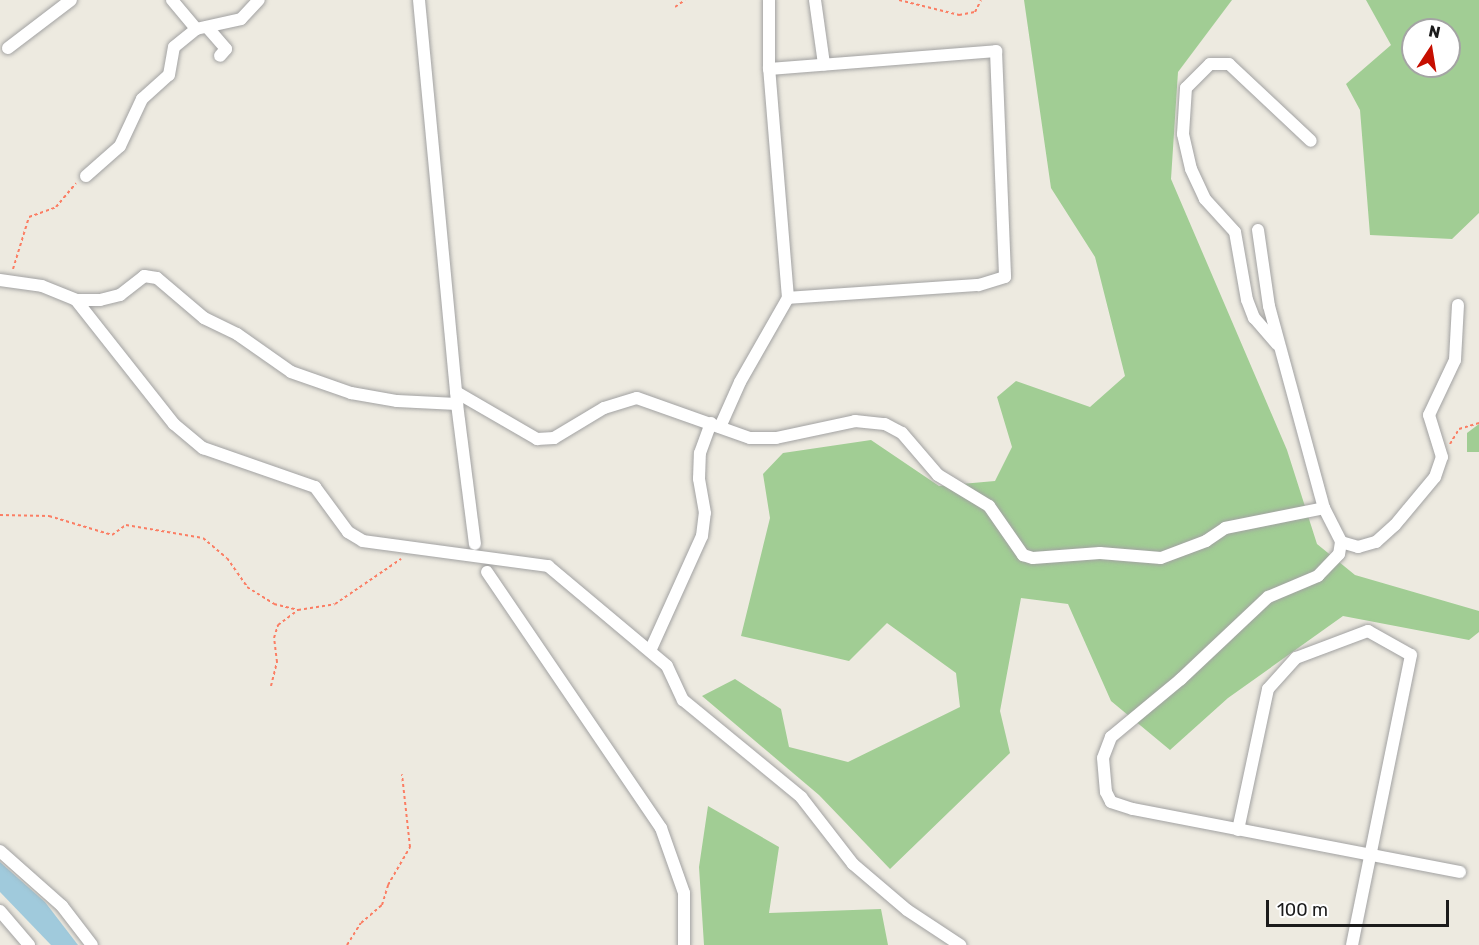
<!DOCTYPE html>
<html>
<head>
<meta charset="utf-8">
<style>
  body { margin:0 }
  #map { position:relative; width:1479px; height:945px; overflow:hidden; background:#edeae0; font-family:Rubik,sans-serif }
  div>[style] { position:absolute }
  [style*='--x'] { left:calc(var(--x)*1px); top:calc(var(--y)*1px); width:calc(var(--w)*1px); rotate:calc(var(--a)*1deg) }
  .forest>* { inset:0; background:#a1cd94 }
  .water>* { inset:0; background:#a0cadc }
  .path>* { height:2px; margin-top:-1px; transform-origin:0; background:repeating-linear-gradient(90deg,#fb7e64 0 3px,transparent 0 6px) }
  .roads { filter:drop-shadow(0 0 2px #a2a2a2) drop-shadow(0 0 2px #a2a2a2) }
  .minor>* { height:12px; margin:-6px; padding:0 6px; transform-origin:6px; border-radius:6px; background:#fff }
  span { translate:-50% -50%; white-space:nowrap; text-align:center; line-height:1.15; -webkit-text-stroke:4.5px #fff; paint-order:stroke }
  .north { position:absolute; left:1401px; top:18px; width:60px; height:60px; box-sizing:border-box; background:#fff; border:2px solid #a4a4a4; border-radius:50%; rotate:12deg; font-size:16px; font-weight:700; line-height:24px; text-align:center; color:#1b1b1b }
  .north::after { content:''; display:block; margin:auto; width:21px; height:27px; background:#c60e00; clip-path:polygon(50% 0,100% 100%,50% 72%,0 100%) }
  .scale { position:absolute; left:1266px; top:900px; width:183px; height:27px; box-sizing:border-box; border:3px solid #1b1b1b; border-top:0; padding-left:8px; font-size:18px; line-height:21px; white-space:nowrap; color:#1b1b1b; -webkit-text-stroke:4px #fff; paint-order:stroke }
</style>
</head>
<body>
<div id="map">
  <div class="forest">
    <i style="clip-path:polygon(1024px 0,1232px 0,1178px 72px,1171px 179px,1287px 450px,1317px 544px,1355px 575px,1479px 611px,1479px 632px,1469px 640px,1343px 616px,1228px 698px,1170px 750px,1111px 701px,1068px 604px,1021px 598px,1000px 711px,1010px 753px,890px 869px,819px 795px,702px 696px,735px 679px,781px 709px,789px 747px,848px 762px,960px 707px,956px 673px,887px 623px,849px 661px,741px 636px,770px 518px,763px 474px,783px 453px,871px 440px,939px 486px,995px 481px,1012px 447px,997px 397px,1016px 381px,1090px 407px,1125px 376px,1095px 257px,1051px 188px)"></i>
    <i style="clip-path:polygon(evenodd,1366px 0,1479px 0,1479px 213px,1452px 239px,1370px 235px,1360px 110px,1346px 84px,1391px 45px,1366px 0,1413px 30px,1449px 30px,1449px 66px,1413px 66px,1413px 30px)"></i>
    <i style="clip-path:polygon(1479px 424px,1479px 452px,1467px 452px,1467px 433px)"></i>
    <i style="clip-path:polygon(708px 806px,779px 847px,769px 913px,881px 909px,888px 945px,704px 945px,699px 867px)"></i>
  </div>
  <div class="water">
    <i style="clip-path:polygon(0 862px,45px 902px,78px 945px,51px 945px,0 892px)"></i>
  </div>
  <div class="path">
    <i style="--x:899;--y:0;--w:62;--a:14"></i>
    <i style="--x:959;--y:15;--w:16;--a:-11"></i>
    <i style="--x:975;--y:12;--w:13;--a:-63"></i>
    <i style="--x:675;--y:7;--w:12;--a:-35"></i>
    <i style="--x:13;--y:269;--w:54;--a:-72.9"></i>
    <i style="--x:29;--y:217;--w:29;--a:-20"></i>
    <i style="--x:56;--y:207;--w:31;--a:-50"></i>
    <i style="--x:1450;--y:444;--w:17;--a:-59"></i>
    <i style="--x:1459;--y:429;--w:21;--a:-17"></i>
    <i style="--x:0;--y:515;--w:49;--a:1.2"></i>
    <i style="--x:49;--y:516;--w:66;--a:16.8"></i>
    <i style="--x:112;--y:535;--w:17;--a:-36"></i>
    <i style="--x:126;--y:525;--w:78;--a:9.6"></i>
    <i style="--x:203;--y:538;--w:31;--a:40"></i>
    <i style="--x:227;--y:558;--w:35;--a:55"></i>
    <i style="--x:247;--y:587;--w:32;--a:32"></i>
    <i style="--x:274;--y:604;--w:25;--a:14"></i>
    <i style="--x:271;--y:686;--w:25;--a:-76"></i>
    <i style="--x:277;--y:662;--w:24;--a:-97"></i>
    <i style="--x:274;--y:638;--w:14;--a:-73"></i>
    <i style="--x:278;--y:625;--w:25;--a:-37"></i>
    <i style="--x:298;--y:610;--w:37;--a:-9"></i>
    <i style="--x:335;--y:604;--w:80;--a:-34.3"></i>
    <i style="--x:347;--y:945;--w:26;--a:-58"></i>
    <i style="--x:361;--y:923;--w:28;--a:-41"></i>
    <i style="--x:382;--y:905;--w:21;--a:-73"></i>
    <i style="--x:388;--y:885;--w:44;--a:-59.9"></i>
    <i style="--x:410;--y:847;--w:73;--a:-96.3"></i>
  </div>
  <div class="roads">
    <div class="minor">
      <i style="--x:172;--y:0;--w:38;--a:50"></i>
      <i style="--x:419;--y:0;--w:406;--a:84.6"></i>
      <i style="--x:457;--y:404;--w:141;--a:82.7"></i>
      <i style="--x:815;--y:0;--w:65;--a:82"></i>
      <i style="--x:207;--y:27;--w:29;--a:49"></i>
      <i style="--x:226;--y:49;--w:9;--a:131"></i>
      <i style="--x:8;--y:48;--w:79;--a:-37.3"></i>
      <i style="--x:769;--y:69;--w:228;--a:-4.5"></i>
      <i style="--x:996;--y:51;--w:226;--a:87.7"></i>
      <i style="--x:1005;--y:277;--w:28;--a:163"></i>
      <i style="--x:978;--y:285;--w:190;--a:176.1"></i>
      <i style="--x:86;--y:176;--w:45;--a:-41.4"></i>
      <i style="--x:120;--y:146;--w:52;--a:-64.9"></i>
      <i style="--x:142;--y:99;--w:36;--a:-42"></i>
      <i style="--x:169;--y:75;--w:28;--a:-80"></i>
      <i style="--x:174;--y:47;--w:28;--a:-39"></i>
      <i style="--x:196;--y:29;--w:46;--a:-12.5"></i>
      <i style="--x:241;--y:19;--w:26;--a:-47"></i>
      <i style="--x:1258;--y:230;--w:77;--a:81.8"></i>
      <i style="--x:1269;--y:306;--w:209;--a:74.8"></i>
      <i style="--x:1324;--y:508;--w:38;--a:63"></i>
      <i style="--x:1341;--y:542;--w:12;--a:99"></i>
      <i style="--x:1339;--y:554;--w:30;--a:134"></i>
      <i style="--x:1318;--y:576;--w:54;--a:157.2"></i>
      <i style="--x:1268;--y:597;--w:120;--a:136.7"></i>
      <i style="--x:1181;--y:679;--w:91;--a:140.4"></i>
      <i style="--x:1111;--y:737;--w:22;--a:111"></i>
      <i style="--x:1103;--y:758;--w:34;--a:85"></i>
      <i style="--x:1106;--y:792;--w:11;--a:63"></i>
      <i style="--x:1111;--y:802;--w:23;--a:18"></i>
      <i style="--x:1133;--y:809;--w:333;--a:10.9"></i>
      <i style="--x:0;--y:280;--w:42;--a:8.1"></i>
      <i style="--x:42;--y:286;--w:37;--a:22"></i>
      <i style="--x:76;--y:300;--w:158;--a:51.7"></i>
      <i style="--x:174;--y:424;--w:38;--a:40"></i>
      <i style="--x:203;--y:448;--w:119;--a:19.2"></i>
      <i style="--x:315;--y:487;--w:56;--a:53.7"></i>
      <i style="--x:348;--y:532;--w:17;--a:31"></i>
      <i style="--x:363;--y:541;--w:187;--a:7.7"></i>
      <i style="--x:548;--y:566;--w:155;--a:40"></i>
      <i style="--x:667;--y:666;--w:38;--a:65"></i>
      <i style="--x:683;--y:700;--w:153;--a:39.4"></i>
      <i style="--x:801;--y:797;--w:85;--a:52.2"></i>
      <i style="--x:853;--y:864;--w:71;--a:40.4"></i>
      <i style="--x:907;--y:910;--w:64;--a:33.4"></i>
      <i style="--x:76;--y:300;--w:24;--a:0"></i>
      <i style="--x:100;--y:300;--w:21;--a:-14"></i>
      <i style="--x:120;--y:295;--w:31;--a:-38"></i>
      <i style="--x:144;--y:276;--w:13;--a:9"></i>
      <i style="--x:157;--y:278;--w:62;--a:40.4"></i>
      <i style="--x:204;--y:318;--w:37;--a:26"></i>
      <i style="--x:237;--y:334;--w:66;--a:35.1"></i>
      <i style="--x:291;--y:372;--w:64;--a:19.3"></i>
      <i style="--x:351;--y:393;--w:47;--a:9.9"></i>
      <i style="--x:397;--y:401;--w:60;--a:2.9"></i>
      <i style="--x:1277;--y:344;--w:35;--a:-131"></i>
      <i style="--x:1254;--y:318;--w:19;--a:-111"></i>
      <i style="--x:1247;--y:300;--w:69;--a:-100"></i>
      <i style="--x:1235;--y:232;--w:45;--a:-132.3"></i>
      <i style="--x:1205;--y:199;--w:33;--a:-115"></i>
      <i style="--x:1191;--y:169;--w:36;--a:-103"></i>
      <i style="--x:1183;--y:134;--w:46;--a:-86.3"></i>
      <i style="--x:1186;--y:88;--w:34;--a:-45"></i>
      <i style="--x:1210;--y:64;--w:19;--a:0"></i>
      <i style="--x:1229;--y:64;--w:112;--a:43.2"></i>
      <i style="--x:456;--y:392;--w:94;--a:30.1"></i>
      <i style="--x:537;--y:439;--w:17;--a:-3"></i>
      <i style="--x:554;--y:438;--w:58;--a:-31"></i>
      <i style="--x:604;--y:408;--w:34;--a:-17"></i>
      <i style="--x:637;--y:398;--w:120;--a:19.5"></i>
      <i style="--x:750;--y:438;--w:26;--a:0"></i>
      <i style="--x:776;--y:438;--w:81;--a:-12.1"></i>
      <i style="--x:855;--y:421;--w:30;--a:6"></i>
      <i style="--x:885;--y:424;--w:19;--a:28"></i>
      <i style="--x:902;--y:433;--w:55;--a:49.4"></i>
      <i style="--x:938;--y:475;--w:60;--a:31.3"></i>
      <i style="--x:989;--y:506;--w:60;--a:55.2"></i>
      <i style="--x:1023;--y:555;--w:10;--a:17"></i>
      <i style="--x:1033;--y:558;--w:67;--a:-4.3"></i>
      <i style="--x:1100;--y:553;--w:61;--a:4.7"></i>
      <i style="--x:1161;--y:558;--w:48;--a:-20.7"></i>
      <i style="--x:1206;--y:541;--w:23;--a:-34"></i>
      <i style="--x:1225;--y:528;--w:101;--a:-11.4"></i>
      <i style="--x:720;--y:427;--w:49;--a:-66"></i>
      <i style="--x:740;--y:382;--w:97;--a:-60.3"></i>
      <i style="--x:788;--y:298;--w:230;--a:-94.7"></i>
      <i style="--x:769;--y:69;--w:69;--a:-90"></i>
      <i style="--x:1341;--y:542;--w:18;--a:16"></i>
      <i style="--x:1358;--y:547;--w:19;--a:-16"></i>
      <i style="--x:1376;--y:542;--w:25;--a:-42"></i>
      <i style="--x:1395;--y:525;--w:62;--a:-50.2"></i>
      <i style="--x:1435;--y:477;--w:21;--a:-71"></i>
      <i style="--x:1442;--y:457;--w:44;--a:-107.2"></i>
      <i style="--x:1429;--y:415;--w:61;--a:-64.7"></i>
      <i style="--x:1455;--y:360;--w:55;--a:-86.9"></i>
      <i style="--x:487;--y:572;--w:310;--a:55.8"></i>
      <i style="--x:661;--y:828;--w:69;--a:70.5"></i>
      <i style="--x:684;--y:893;--w:52;--a:90"></i>
      <i style="--x:650;--y:651;--w:126;--a:-65.7"></i>
      <i style="--x:702;--y:536;--w:23;--a:-83"></i>
      <i style="--x:705;--y:513;--w:35;--a:-100"></i>
      <i style="--x:699;--y:479;--w:26;--a:-88"></i>
      <i style="--x:700;--y:453;--w:32;--a:-70"></i>
      <i style="--x:1238;--y:830;--w:144;--a:-78"></i>
      <i style="--x:1268;--y:689;--w:42;--a:-47.9"></i>
      <i style="--x:1296;--y:658;--w:77;--a:-20.6"></i>
      <i style="--x:1368;--y:631;--w:49;--a:29.2"></i>
      <i style="--x:1411;--y:655;--w:296;--a:101.5"></i>
      <i style="--x:0;--y:851;--w:83;--a:41.6"></i>
      <i style="--x:62;--y:906;--w:49;--a:52.4"></i>
      <i style="--x:0;--y:911;--w:45;--a:49.5"></i>
    </div>
  </div>
  <div class="north">N</div>
  <div class="scale">100 m</div>
</div>
</body>
</html>
